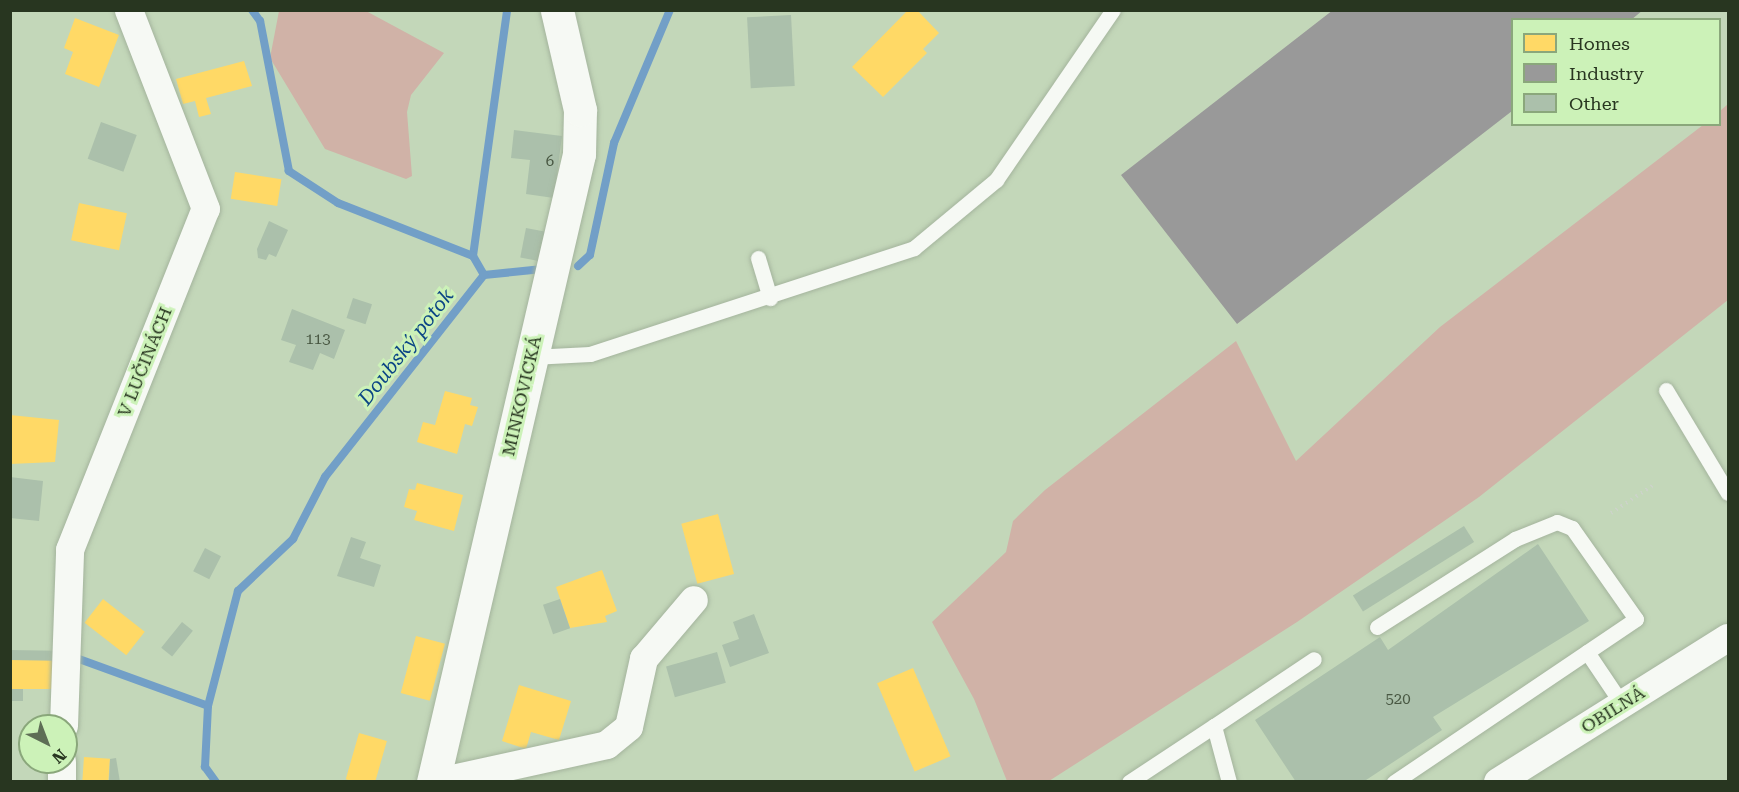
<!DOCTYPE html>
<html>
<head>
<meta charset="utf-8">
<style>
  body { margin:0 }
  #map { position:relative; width:1739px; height:792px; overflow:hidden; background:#c3d7b9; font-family:"Roboto Serif",serif }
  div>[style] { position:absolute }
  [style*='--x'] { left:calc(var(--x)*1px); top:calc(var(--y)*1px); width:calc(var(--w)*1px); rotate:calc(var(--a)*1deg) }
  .green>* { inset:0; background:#d0b2a7 }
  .homes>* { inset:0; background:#ffd966; transform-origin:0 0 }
  .industry>* { inset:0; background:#999 }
  .stream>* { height:8px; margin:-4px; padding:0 4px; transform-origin:4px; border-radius:4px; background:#729fc7 }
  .building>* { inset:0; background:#abc0ab; transform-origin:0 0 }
  .path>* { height:4px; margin-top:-2px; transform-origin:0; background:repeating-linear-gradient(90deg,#ccd3c9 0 1.5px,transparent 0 6px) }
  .roads { filter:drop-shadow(0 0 2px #a4b49d) drop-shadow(0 0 2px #a4b49d) }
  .service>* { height:15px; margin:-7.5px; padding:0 7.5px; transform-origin:7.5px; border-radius:7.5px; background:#f6f9f4 }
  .minor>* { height:28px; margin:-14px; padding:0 14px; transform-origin:14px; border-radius:14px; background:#f6f9f4 }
  .tertiary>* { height:33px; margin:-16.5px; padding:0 16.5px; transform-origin:16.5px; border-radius:16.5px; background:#f6f9f4 }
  span { translate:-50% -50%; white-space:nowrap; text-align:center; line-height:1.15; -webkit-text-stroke:6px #ccf2b8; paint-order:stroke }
  .number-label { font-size:15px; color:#495843 }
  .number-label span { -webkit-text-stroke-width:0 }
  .street-label { font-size:18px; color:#283620 }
  .water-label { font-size:20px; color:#0b4585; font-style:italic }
  .frame { position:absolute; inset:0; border:12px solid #283620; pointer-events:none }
  .legend { position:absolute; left:1511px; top:18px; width:210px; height:108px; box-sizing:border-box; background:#ccf2b8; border:2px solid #8aa77b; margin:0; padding:8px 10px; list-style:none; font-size:18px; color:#283620 }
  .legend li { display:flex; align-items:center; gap:12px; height:30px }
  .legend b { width:30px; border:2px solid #8aa77b }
  .north { position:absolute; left:18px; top:714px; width:60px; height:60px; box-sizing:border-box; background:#ccf2b8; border:2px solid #8aa77b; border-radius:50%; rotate:138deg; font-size:16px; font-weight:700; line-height:24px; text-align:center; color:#283620 }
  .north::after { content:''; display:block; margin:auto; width:21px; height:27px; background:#5e6e56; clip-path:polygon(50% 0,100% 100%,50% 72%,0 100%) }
</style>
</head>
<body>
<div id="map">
  <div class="green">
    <i style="clip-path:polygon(279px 11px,366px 11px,444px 53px,411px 95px,407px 112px,412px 176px,406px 179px,325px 149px,270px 58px)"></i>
    <i style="clip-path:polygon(1728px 104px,1728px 300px,1479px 497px,1297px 622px,1049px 781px,1007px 781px,974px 699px,932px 622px,1006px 552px,1013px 521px,1045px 490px,1236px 341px,1296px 461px,1440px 327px,1703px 125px,1720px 124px,1720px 111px)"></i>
  </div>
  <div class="homes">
    <i style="clip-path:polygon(908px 10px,917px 10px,939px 33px,923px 49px,927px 53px,883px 97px,852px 67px)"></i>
    <i style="clip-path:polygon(75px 18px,119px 35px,99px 87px,65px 74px,73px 52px,64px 48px)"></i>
    <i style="clip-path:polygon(244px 61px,252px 86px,206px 98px,211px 114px,199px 117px,195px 101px,183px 104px,176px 79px)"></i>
    <i style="left:235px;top:172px;width:47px;height:27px;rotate:9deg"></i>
    <i style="left:79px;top:203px;width:49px;height:38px;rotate:12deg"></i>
    <i style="clip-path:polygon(445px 391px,472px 398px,470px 405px,478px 407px,472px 426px,465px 424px,457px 454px,417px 442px,423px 422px,435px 425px)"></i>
    <i style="clip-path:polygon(10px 415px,59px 420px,55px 462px,10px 464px)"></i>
    <i style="clip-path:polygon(417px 483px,463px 495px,454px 531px,414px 520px,417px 511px,404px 507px,409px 489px,415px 490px)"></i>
    <i style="left:718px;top:514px;width:62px;height:38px;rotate:75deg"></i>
    <i style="clip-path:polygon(602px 570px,617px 611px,605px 616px,607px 622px,570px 628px,556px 587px)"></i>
    <i style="left:103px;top:599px;width:53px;height:30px;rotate:38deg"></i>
    <i style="left:416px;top:636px;width:30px;height:59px;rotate:15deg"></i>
    <i style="left:10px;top:660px;width:45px;height:29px"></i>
    <i style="left:913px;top:668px;width:96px;height:39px;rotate:67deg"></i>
    <i style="clip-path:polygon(519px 685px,571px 701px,559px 740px,531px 732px,526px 749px,502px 741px)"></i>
    <i style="left:359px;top:733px;width:29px;height:48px;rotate:16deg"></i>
    <i style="left:84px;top:757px;width:26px;height:25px;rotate:4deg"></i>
  </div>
  <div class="industry">
    <i style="clip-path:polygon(1333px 10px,1643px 10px,1631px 20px,1512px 20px,1512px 111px,1237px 324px,1121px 175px)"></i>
  </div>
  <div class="stream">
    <i style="--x:473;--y:256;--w:248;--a:-82.1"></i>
    <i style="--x:578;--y:266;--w:16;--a:-43"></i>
    <i style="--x:590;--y:255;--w:115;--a:-77.9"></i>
    <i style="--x:614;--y:143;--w:144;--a:-67.2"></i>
    <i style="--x:484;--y:275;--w:59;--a:-5.8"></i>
    <i style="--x:79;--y:659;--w:137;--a:20"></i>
    <i style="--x:216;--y:782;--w:19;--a:-126"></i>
    <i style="--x:205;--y:767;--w:61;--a:-87.2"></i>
    <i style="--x:208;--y:706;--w:119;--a:-75.4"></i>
    <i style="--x:238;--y:591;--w:76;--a:-43.4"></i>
    <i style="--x:293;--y:539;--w:70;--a:-62.7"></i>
    <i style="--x:325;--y:477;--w:257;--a:-51.8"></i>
    <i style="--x:484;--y:275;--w:22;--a:-120"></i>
    <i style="--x:473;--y:256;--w:145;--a:-158.6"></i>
    <i style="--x:338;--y:203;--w:59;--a:-146.9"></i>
    <i style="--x:289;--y:171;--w:153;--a:-100.9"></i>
    <i style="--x:260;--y:21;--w:14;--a:-126"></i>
  </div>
  <div class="building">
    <i style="left:791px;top:15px;width:71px;height:44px;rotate:87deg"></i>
    <i style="left:101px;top:122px;width:38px;height:39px;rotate:20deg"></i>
    <i style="clip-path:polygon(514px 130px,562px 136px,554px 198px,526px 194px,530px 160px,511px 158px)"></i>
    <i style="clip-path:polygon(269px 221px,288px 230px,276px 257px,269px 254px,266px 260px,258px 258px,257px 249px)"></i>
    <i style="left:526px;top:228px;width:20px;height:30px;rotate:11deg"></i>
    <i style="left:353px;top:298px;width:20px;height:21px;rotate:18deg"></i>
    <i style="clip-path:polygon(292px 309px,345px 330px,334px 359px,320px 353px,313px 370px,289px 362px,296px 345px,281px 340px)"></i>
    <i style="clip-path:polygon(10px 477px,43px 481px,39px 521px,10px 518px)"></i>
    <i style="left:1464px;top:526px;width:19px;height:131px;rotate:58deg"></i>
    <i style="clip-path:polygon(351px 537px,366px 542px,360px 558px,381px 565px,374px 587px,337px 576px)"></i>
    <i style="clip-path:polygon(1538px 544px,1589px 621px,1433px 717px,1442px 730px,1363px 782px,1296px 782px,1255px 720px,1380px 637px,1388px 650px)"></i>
    <i style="left:205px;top:548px;width:18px;height:26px;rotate:27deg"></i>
    <i style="left:560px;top:599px;width:31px;height:18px;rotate:71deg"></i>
    <i style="clip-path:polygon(754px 614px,769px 653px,730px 667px,722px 645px,739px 639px,733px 622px)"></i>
    <i style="left:182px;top:622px;width:14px;height:33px;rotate:39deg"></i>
    <i style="left:10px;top:650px;width:45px;height:10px;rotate:1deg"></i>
    <i style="left:717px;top:652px;width:32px;height:53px;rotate:74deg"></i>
    <i style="left:10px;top:689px;width:13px;height:12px"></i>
    <i style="clip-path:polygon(116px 758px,120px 782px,109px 782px,110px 759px)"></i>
  </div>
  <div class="path">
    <i style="--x:1611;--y:513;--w:53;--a:-33.4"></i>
  </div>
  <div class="roads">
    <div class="service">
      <i style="--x:758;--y:258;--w:42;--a:73.3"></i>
      <i style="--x:531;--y:357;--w:59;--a:-2.9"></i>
      <i style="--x:590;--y:354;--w:341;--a:-18.1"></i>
      <i style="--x:914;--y:248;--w:107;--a:-39.7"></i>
      <i style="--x:996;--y:180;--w:206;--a:-55.5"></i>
      <i style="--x:1666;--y:390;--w:120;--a:59"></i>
      <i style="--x:1377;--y:627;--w:164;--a:-32.5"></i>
      <i style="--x:1515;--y:539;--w:45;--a:-22"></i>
      <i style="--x:1557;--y:522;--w:16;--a:22"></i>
      <i style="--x:1572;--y:528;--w:111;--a:54.9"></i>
      <i style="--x:1636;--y:619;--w:292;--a:146"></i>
      <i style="--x:1587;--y:652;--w:63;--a:56.1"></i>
      <i style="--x:1129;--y:782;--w:102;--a:-33.4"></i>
      <i style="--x:1229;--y:782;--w:58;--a:-105"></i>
      <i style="--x:1214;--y:726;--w:120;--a:-33.8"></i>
    </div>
    <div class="minor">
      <i style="--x:64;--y:726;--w:176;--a:-88"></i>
      <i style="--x:70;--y:550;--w:367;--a:-68.3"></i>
      <i style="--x:206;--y:209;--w:213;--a:-111.2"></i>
      <i style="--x:62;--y:782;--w:20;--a:-90"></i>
      <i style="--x:439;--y:782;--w:172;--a:-12.4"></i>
      <i style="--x:607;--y:745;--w:28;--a:-39"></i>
      <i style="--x:629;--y:727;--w:70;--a:-77.6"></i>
      <i style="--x:644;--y:659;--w:77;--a:-49.7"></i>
      <i style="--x:1498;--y:782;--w:271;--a:-32.1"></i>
    </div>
    <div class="tertiary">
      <i style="--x:433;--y:782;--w:645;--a:-76.91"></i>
      <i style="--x:579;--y:154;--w:44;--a:-88.7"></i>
      <i style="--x:580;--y:110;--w:103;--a:-103"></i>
    </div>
  </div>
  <div class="number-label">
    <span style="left:550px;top:162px">6</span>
    <span style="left:318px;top:340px">113</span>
    <span style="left:1398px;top:700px">520</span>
  </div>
  <div class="street-label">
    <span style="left:145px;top:362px;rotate:-68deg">V LUČINÁCH</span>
    <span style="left:522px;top:396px;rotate:-77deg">MINKOVICKÁ</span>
    <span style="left:1613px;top:710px;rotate:-32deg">OBILNÁ</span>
  </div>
  <div class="water-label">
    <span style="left:406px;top:347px;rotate:-52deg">Doubský potok</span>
  </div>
  <div class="frame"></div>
  <ul class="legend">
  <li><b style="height:16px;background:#ffd966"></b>Homes</li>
  <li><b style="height:16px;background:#999"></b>Industry</li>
  <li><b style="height:16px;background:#abc0ab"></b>Other</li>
  </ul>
  <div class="north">N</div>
</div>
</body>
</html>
